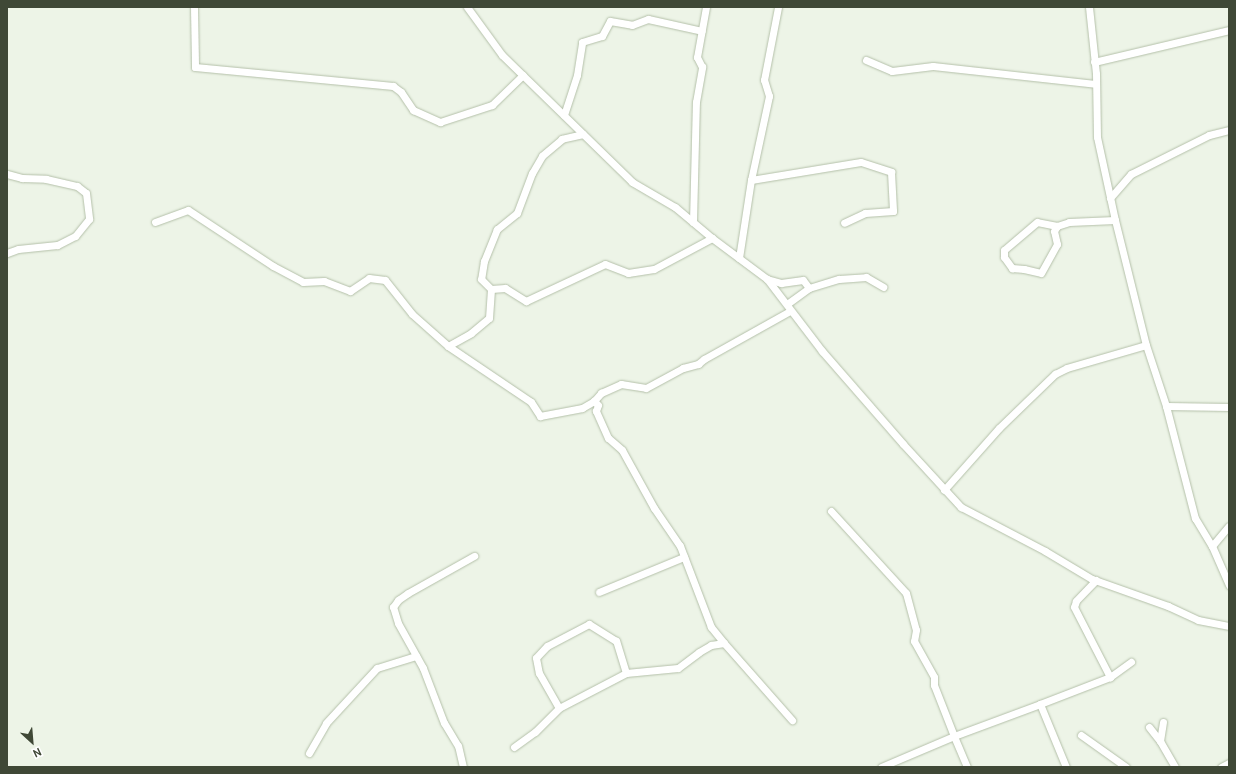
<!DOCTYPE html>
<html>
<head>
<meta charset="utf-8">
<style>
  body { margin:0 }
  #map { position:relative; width:1236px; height:774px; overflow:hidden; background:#edf4e7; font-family:Cabin,sans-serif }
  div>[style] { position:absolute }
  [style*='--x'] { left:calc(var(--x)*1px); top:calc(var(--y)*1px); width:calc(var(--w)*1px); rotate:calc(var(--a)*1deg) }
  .roads { filter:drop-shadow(0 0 1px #b4c0a9) drop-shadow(0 0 1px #b4c0a9) }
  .street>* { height:7px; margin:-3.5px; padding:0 3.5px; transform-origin:3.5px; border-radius:3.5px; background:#fff }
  span { translate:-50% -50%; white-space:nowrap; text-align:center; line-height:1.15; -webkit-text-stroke:3.5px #fff; paint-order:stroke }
  .frame { position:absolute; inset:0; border:8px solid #3f4836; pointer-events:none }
  .north { position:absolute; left:12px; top:722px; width:40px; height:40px; -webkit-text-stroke:3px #fff; paint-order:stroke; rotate:154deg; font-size:11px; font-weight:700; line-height:16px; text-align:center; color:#3f4836 }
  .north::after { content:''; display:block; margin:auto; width:14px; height:18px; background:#3f4836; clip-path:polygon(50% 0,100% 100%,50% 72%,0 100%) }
</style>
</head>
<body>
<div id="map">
  <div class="roads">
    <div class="street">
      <i style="--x:194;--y:7;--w:60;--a:89"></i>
      <i style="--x:195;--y:67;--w:199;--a:5.5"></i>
      <i style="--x:393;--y:86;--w:10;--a:37"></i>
      <i style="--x:401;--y:92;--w:22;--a:56"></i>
      <i style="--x:413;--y:110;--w:30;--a:24"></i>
      <i style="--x:440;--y:122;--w:55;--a:-18.1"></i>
      <i style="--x:492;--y:105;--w:43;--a:-44.1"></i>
      <i style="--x:467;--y:7;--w:59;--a:53.9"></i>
      <i style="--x:502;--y:55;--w:182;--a:44.3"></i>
      <i style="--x:632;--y:182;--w:50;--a:30.2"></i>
      <i style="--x:675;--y:207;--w:48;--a:40"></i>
      <i style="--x:712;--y:238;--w:69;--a:36.7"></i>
      <i style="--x:767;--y:279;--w:91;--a:52.6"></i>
      <i style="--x:822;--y:351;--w:123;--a:48.9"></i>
      <i style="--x:903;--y:444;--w:86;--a:47.4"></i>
      <i style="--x:961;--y:507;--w:95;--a:27.6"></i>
      <i style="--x:1045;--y:551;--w:55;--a:30.8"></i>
      <i style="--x:1092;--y:579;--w:81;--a:19.6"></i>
      <i style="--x:1168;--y:606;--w:33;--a:25"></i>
      <i style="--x:1198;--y:620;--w:32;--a:11"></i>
      <i style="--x:1089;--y:7;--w:67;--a:84"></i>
      <i style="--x:1096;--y:74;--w:63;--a:89.1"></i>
      <i style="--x:1097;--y:137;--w:85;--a:77.8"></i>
      <i style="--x:1115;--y:220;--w:129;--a:76.1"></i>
      <i style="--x:1146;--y:345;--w:64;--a:71.8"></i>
      <i style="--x:1166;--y:406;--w:116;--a:75.5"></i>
      <i style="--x:1195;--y:518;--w:33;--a:59"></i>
      <i style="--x:1212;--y:546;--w:43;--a:66.4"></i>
      <i style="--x:866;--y:60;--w:28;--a:23"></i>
      <i style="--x:892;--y:71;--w:41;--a:-7"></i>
      <i style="--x:933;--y:66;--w:163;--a:6.3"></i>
      <i style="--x:1094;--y:62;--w:139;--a:-13.3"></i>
      <i style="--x:564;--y:115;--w:42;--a:-72"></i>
      <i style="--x:577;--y:75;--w:33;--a:-81"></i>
      <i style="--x:582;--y:42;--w:21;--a:-17"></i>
      <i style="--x:602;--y:36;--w:17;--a:-62"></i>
      <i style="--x:610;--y:21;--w:22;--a:10"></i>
      <i style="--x:632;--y:25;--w:17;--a:-21"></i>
      <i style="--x:648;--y:19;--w:55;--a:12.5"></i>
      <i style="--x:583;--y:134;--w:22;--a:167"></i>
      <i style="--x:562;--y:139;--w:26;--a:140"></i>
      <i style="--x:542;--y:156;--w:20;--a:120"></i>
      <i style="--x:532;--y:173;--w:43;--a:110.6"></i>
      <i style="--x:517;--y:213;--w:26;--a:141"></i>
      <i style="--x:497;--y:229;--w:35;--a:112"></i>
      <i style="--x:484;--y:261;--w:18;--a:99"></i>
      <i style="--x:481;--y:279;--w:14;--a:45"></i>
      <i style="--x:491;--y:289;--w:14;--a:-4"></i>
      <i style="--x:505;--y:288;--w:25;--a:32"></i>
      <i style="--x:526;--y:301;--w:87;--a:-25.1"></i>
      <i style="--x:605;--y:264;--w:25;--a:21"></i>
      <i style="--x:628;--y:273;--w:26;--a:-9"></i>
      <i style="--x:654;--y:269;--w:66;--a:-28.1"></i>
      <i style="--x:7;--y:174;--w:16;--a:15"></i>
      <i style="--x:22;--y:178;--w:24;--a:2"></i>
      <i style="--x:46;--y:179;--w:32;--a:13"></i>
      <i style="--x:77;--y:186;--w:11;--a:38"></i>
      <i style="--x:86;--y:193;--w:26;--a:83"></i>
      <i style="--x:89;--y:219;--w:22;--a:129"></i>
      <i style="--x:75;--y:236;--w:20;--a:153"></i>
      <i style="--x:57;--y:245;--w:39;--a:174"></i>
      <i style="--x:18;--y:249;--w:12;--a:160"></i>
      <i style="--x:751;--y:180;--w:111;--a:-9.3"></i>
      <i style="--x:861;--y:162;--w:32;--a:18"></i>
      <i style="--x:891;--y:172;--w:39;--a:87"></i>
      <i style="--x:893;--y:211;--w:28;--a:176"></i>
      <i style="--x:865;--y:213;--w:23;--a:155"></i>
      <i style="--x:1110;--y:198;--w:32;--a:-49"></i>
      <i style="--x:1131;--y:174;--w:87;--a:-26.6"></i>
      <i style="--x:1209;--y:135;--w:21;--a:-14"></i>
      <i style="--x:155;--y:222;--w:35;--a:-20"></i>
      <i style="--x:188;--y:210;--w:102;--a:33.4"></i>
      <i style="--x:273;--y:266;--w:34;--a:28"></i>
      <i style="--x:303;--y:282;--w:21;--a:-3"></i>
      <i style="--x:324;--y:281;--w:28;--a:21"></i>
      <i style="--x:350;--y:291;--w:23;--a:-34"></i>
      <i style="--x:369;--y:278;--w:16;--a:7"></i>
      <i style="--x:385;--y:280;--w:43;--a:51.5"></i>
      <i style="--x:412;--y:314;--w:48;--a:41.6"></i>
      <i style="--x:448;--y:346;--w:100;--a:34"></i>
      <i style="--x:531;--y:402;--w:17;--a:57"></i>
      <i style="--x:540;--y:416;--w:43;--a:-10.8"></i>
      <i style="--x:582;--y:408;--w:14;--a:-30"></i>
      <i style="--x:693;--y:222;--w:120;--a:-88.6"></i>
      <i style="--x:696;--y:102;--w:36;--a:-80"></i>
      <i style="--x:702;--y:67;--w:11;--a:-117"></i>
      <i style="--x:697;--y:57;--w:51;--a:-79.8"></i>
      <i style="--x:1057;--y:226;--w:20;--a:-169"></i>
      <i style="--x:1037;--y:222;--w:43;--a:139.7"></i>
      <i style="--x:1004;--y:250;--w:7;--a:90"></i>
      <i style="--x:1004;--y:257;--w:14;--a:54"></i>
      <i style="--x:1012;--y:268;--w:12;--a:5"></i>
      <i style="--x:1024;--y:269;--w:17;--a:13"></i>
      <i style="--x:1041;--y:273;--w:33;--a:-61"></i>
      <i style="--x:1057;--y:244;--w:13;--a:-103"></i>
      <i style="--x:1054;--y:231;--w:6;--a:-59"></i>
      <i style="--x:1057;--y:226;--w:13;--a:-18"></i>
      <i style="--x:1069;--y:222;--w:46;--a:-2.5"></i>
      <i style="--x:739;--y:258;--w:79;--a:-81.3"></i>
      <i style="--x:751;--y:180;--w:86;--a:-77.9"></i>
      <i style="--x:769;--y:96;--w:17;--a:-107"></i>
      <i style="--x:764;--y:80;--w:74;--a:-79.1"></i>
      <i style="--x:767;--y:279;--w:15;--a:16"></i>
      <i style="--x:781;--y:283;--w:22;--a:-8"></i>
      <i style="--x:803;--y:280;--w:10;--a:53"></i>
      <i style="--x:809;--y:288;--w:27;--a:144"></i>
      <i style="--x:809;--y:288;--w:31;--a:-17"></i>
      <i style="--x:839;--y:279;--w:27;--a:-4"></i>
      <i style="--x:866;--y:277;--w:20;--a:30"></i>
      <i style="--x:448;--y:346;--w:26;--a:-29"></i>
      <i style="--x:471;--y:333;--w:23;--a:-40"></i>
      <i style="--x:489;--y:318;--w:29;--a:-86"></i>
      <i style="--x:1166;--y:406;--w:63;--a:0.9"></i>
      <i style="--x:944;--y:490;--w:83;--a:-48.4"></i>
      <i style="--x:999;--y:428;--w:78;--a:-44"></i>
      <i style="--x:1055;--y:374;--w:13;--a:-27"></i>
      <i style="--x:1067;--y:368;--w:82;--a:-16.2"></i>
      <i style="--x:831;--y:511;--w:111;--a:47.6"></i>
      <i style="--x:906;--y:593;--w:38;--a:75"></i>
      <i style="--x:916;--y:630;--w:11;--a:100"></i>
      <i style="--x:914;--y:641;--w:41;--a:60.9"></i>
      <i style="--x:934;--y:677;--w:8;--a:90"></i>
      <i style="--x:934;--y:685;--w:55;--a:68.6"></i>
      <i style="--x:954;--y:736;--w:79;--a:157"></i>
      <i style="--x:1212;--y:546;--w:26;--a:-50"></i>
      <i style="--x:1096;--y:580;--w:29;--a:134"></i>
      <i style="--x:1076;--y:601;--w:6;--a:108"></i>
      <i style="--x:1074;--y:607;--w:79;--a:62.8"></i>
      <i style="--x:599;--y:592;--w:92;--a:-22.4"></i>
      <i style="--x:724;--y:643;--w:103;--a:48.6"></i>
      <i style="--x:626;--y:673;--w:34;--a:-107"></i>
      <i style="--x:616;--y:641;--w:32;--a:-148"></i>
      <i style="--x:589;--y:624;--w:47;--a:152.4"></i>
      <i style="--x:547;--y:646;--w:16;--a:133"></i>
      <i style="--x:536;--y:658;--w:15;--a:79"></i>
      <i style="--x:539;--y:673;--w:40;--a:60.3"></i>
      <i style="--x:559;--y:708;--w:76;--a:-27.6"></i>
      <i style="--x:626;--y:673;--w:52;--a:-5.5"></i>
      <i style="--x:678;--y:668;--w:26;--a:-37"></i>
      <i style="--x:699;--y:652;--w:14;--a:-30"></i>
      <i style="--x:711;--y:645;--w:13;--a:-9"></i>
      <i style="--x:724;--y:643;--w:21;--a:-129"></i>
      <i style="--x:711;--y:627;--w:87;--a:-110.9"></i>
      <i style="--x:680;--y:546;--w:46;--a:-124.4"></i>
      <i style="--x:654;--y:508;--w:66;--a:-118.9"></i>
      <i style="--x:622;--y:450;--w:18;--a:-139"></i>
      <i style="--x:608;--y:438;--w:30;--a:-114"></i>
      <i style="--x:596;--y:411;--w:6;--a:-72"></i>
      <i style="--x:598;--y:405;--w:6;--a:-135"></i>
      <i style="--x:594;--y:401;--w:11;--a:-49"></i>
      <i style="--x:601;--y:393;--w:22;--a:-24"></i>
      <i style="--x:621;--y:384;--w:25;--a:9"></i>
      <i style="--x:646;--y:388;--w:42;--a:-28.4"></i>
      <i style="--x:683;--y:368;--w:16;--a:-15"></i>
      <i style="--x:698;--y:364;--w:8;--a:-40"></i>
      <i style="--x:704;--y:359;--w:98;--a:-29.2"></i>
      <i style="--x:1040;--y:704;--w:75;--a:-21.1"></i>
      <i style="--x:1110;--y:677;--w:26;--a:-36"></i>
      <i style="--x:1163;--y:722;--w:19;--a:99"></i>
      <i style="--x:1160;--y:741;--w:30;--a:60"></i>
      <i style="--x:1149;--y:727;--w:18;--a:52"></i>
      <i style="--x:1081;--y:735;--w:55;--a:35.4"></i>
      <i style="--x:514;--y:747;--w:26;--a:-36"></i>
      <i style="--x:535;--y:732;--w:34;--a:-45"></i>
      <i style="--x:309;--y:753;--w:34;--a:-60"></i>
      <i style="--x:326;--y:723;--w:75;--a:-47.2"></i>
      <i style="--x:377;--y:668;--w:41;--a:-17.1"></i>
      <i style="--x:463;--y:767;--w:22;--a:-103"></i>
      <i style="--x:458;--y:746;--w:27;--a:-121"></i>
      <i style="--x:444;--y:723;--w:59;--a:-110.9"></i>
      <i style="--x:423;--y:668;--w:51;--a:-119.1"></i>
      <i style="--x:398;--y:623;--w:17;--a:-107"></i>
      <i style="--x:393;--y:607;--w:9;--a:-54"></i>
      <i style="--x:398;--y:600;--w:12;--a:-35"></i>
      <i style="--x:408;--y:593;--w:76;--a:-29.3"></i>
      <i style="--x:967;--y:767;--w:34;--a:-113"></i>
      <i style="--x:954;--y:736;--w:92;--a:-20.4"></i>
      <i style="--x:1040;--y:704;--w:68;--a:67.6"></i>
      <i style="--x:1221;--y:767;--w:9;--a:-27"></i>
    </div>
  </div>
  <div class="frame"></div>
  <div class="north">N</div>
</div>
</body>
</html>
